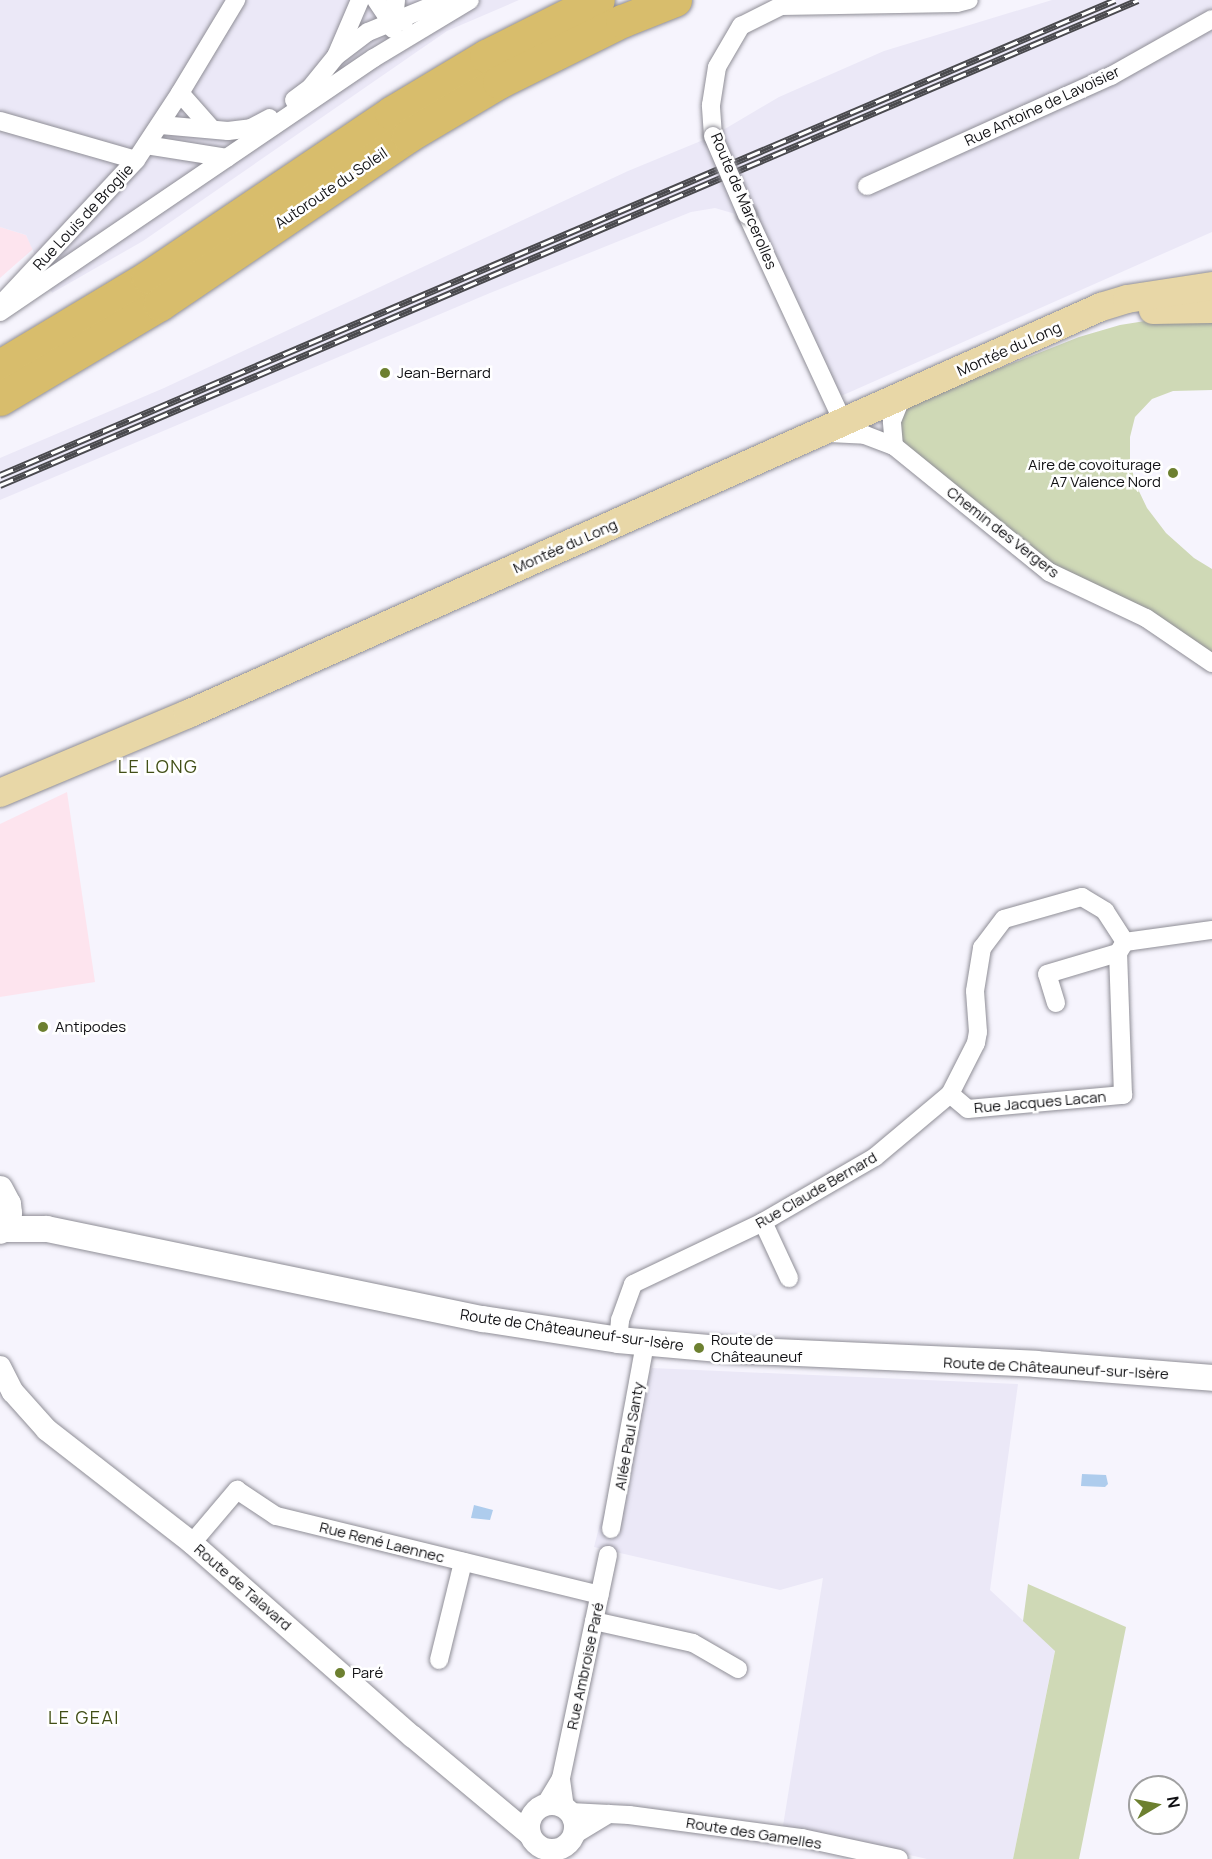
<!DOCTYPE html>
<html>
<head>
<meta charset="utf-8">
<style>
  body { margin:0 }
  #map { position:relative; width:1212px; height:1859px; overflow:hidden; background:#f6f4fd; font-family:Manrope,sans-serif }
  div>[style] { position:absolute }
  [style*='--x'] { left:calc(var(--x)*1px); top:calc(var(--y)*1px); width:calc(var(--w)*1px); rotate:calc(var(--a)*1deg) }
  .commercial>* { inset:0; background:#fde4ee }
  .built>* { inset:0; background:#ebe8f7 }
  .green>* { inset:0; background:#cfd9b6 }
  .water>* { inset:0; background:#aecced }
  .roads { filter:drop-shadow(0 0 2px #8f8e96) drop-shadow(0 0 2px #8f8e96) }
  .minor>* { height:18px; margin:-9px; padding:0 9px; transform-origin:9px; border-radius:9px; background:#fff }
  .tertiary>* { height:22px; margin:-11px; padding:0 11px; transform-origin:11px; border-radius:11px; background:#fff }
  .tertiary>.ring { margin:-11px; padding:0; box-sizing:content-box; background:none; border:22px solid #fff; border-radius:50% }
  .secondary>* { height:26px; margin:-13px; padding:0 13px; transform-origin:13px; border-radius:13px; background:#fff }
  .primary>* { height:28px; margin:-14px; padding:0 14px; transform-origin:14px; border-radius:14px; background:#e8d7a7 }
  .motorway>* { height:33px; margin:-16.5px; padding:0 16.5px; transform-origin:16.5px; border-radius:16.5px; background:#d8bd6c }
  .rail>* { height:7px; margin-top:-3.5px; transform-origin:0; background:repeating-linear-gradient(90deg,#fff 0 14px,#4a4a4e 0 28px); box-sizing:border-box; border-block:2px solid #4a4a4e }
  .bridges { filter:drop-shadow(0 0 2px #8f8e96) drop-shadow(0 0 2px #8f8e96) }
  .minor-bridge>* { height:18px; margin:-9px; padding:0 9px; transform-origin:9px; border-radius:9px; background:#fff }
  .dots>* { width:16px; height:16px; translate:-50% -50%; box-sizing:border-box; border:3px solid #fff; border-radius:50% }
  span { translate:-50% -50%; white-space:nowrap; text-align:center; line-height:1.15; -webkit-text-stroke:5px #fff; paint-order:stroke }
  .street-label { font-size:15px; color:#111114 }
  .poi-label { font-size:15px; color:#111114 }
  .left { translate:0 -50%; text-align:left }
  .right { translate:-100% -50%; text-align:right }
  .quarter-label { font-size:18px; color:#424f17; letter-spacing:1.5px }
  .north { position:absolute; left:1128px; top:1775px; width:60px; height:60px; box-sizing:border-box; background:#fff; border:2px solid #a0a0a1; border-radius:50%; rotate:80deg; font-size:16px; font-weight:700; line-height:24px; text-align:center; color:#111114 }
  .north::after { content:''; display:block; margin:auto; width:21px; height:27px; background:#6d8030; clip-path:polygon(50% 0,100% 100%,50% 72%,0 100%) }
</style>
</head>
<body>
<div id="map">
  <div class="commercial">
    <i style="clip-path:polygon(0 227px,26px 235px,33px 249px,0 278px)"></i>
    <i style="clip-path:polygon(67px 792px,95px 982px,0 997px,0 824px)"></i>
  </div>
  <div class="built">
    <i style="clip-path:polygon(0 0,519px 0,447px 31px,143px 241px,52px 293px,26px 235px,0 227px)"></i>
    <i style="clip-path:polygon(1052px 0,1212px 0,1212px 232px,841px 396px,797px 305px,749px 218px,715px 208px,691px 212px,490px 293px,0 500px,0 458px,164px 388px,628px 171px,713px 136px,779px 97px,884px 51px)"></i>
    <i style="clip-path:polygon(652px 1368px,1018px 1384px,990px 1590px,1055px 1650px,1013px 1859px,927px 1859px,783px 1826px,823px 1578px,780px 1590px,594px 1547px,599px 1527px)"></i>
  </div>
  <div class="green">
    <i style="clip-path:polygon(1212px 316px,1212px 390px,1173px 391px,1152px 399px,1135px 417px,1130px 437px,1130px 462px,1136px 485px,1147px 508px,1166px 533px,1194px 558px,1212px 569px,1212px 653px,1056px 567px,902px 441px,900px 410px,907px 405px,1079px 337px,1120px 325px,1164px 318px)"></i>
    <i style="clip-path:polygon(1028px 1584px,1126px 1627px,1079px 1859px,1013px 1859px,1055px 1651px,1023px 1621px)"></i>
  </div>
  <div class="water">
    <i style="clip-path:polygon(1082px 1474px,1106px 1475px,1108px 1484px,1105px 1487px,1081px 1486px)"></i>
    <i style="clip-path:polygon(474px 1505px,493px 1510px,490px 1520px,471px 1518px)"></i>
  </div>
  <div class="roads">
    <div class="minor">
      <i style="--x:376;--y:0;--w:18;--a:56"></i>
      <i style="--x:386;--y:15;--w:19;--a:21"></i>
      <i style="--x:393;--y:29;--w:29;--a:-84"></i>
      <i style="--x:336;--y:56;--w:61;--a:-66.8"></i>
      <i style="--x:180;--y:93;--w:47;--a:48.5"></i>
      <i style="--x:294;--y:100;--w:21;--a:-37"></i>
      <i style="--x:311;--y:87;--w:40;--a:-51"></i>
      <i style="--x:336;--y:56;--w:40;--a:-37"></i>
      <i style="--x:368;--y:32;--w:84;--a:-22.3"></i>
      <i style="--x:0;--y:121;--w:141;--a:16"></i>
      <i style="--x:161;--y:125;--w:67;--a:5.1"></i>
      <i style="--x:228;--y:131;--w:23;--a:-7"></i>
      <i style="--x:251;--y:128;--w:21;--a:-28"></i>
      <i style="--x:713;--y:136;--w:31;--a:-94"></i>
      <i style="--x:711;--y:105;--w:38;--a:-81"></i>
      <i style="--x:717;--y:67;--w:48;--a:-59.7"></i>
      <i style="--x:741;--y:26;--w:45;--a:-26.6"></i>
      <i style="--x:781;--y:6;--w:176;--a:-1"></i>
      <i style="--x:957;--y:3;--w:12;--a:-14"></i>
      <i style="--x:146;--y:145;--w:82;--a:9.1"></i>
      <i style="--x:867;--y:186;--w:268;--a:-24.3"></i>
      <i style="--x:1111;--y:76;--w:116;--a:-29.4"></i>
      <i style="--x:747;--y:215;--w:228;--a:65.1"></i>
      <i style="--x:5;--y:300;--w:192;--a:-46.9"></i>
      <i style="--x:136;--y:160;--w:80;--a:-56.7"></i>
      <i style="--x:180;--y:93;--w:109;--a:-58.9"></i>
      <i style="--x:0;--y:312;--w:452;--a:-34.2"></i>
      <i style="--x:374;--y:58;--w:112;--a:-31.1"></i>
      <i style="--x:829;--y:433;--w:36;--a:3"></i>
      <i style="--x:865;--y:435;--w:31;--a:21"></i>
      <i style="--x:894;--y:446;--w:200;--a:39.1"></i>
      <i style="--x:1049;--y:572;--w:107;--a:25.4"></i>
      <i style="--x:1146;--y:618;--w:80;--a:34.3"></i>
      <i style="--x:894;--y:446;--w:25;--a:-95"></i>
      <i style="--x:892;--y:421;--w:27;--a:-68"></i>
      <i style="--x:1056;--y:1003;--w:30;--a:-107"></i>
      <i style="--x:1047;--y:974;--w:74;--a:-16.5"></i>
      <i style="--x:950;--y:1094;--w:23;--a:40"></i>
      <i style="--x:968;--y:1109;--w:156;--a:-5.2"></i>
      <i style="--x:1123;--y:1095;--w:142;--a:-92"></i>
      <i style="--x:1118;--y:953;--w:13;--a:-58"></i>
      <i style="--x:763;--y:1222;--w:62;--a:65.1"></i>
      <i style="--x:618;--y:1340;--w:20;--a:-84"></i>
      <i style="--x:620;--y:1320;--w:38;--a:-70"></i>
      <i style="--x:633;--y:1284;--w:144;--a:-25.5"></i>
      <i style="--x:763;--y:1222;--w:129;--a:-30.1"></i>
      <i style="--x:875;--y:1157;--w:98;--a:-40"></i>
      <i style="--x:950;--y:1094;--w:57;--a:-63"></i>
      <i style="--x:976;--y:1043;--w:11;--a:-80"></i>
      <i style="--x:978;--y:1032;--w:41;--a:-94.2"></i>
      <i style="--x:975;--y:991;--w:44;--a:-80.8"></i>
      <i style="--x:982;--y:948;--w:36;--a:-53"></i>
      <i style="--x:1004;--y:919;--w:81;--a:-15.8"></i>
      <i style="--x:1082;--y:897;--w:27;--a:31"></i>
      <i style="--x:1105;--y:911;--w:37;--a:57"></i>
      <i style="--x:1125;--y:942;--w:88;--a:-7.9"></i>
      <i style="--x:611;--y:1529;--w:189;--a:-79.6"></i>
      <i style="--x:192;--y:1543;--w:70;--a:-49.7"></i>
      <i style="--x:237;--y:1490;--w:47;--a:33.7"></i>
      <i style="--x:276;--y:1516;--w:333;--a:13.7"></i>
      <i style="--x:594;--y:1621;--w:101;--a:12.5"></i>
      <i style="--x:693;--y:1643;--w:52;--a:30"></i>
      <i style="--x:439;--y:1660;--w:101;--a:-76.2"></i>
      <i style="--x:545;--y:1805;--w:31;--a:-59"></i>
      <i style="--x:565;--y:1808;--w:30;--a:-98"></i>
      <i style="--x:561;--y:1778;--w:228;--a:-78.1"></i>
      <i style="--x:570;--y:1812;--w:59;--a:2.9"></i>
      <i style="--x:629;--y:1815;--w:175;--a:7.6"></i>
      <i style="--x:802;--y:1838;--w:99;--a:12.2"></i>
      <i style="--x:574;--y:1835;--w:41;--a:-31"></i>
    </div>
    <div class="tertiary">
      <i style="--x:0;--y:1367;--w:28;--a:63"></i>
      <i style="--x:13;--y:1392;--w:51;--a:48.2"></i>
      <i style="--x:47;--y:1430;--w:184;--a:37.9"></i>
      <i style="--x:192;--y:1543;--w:293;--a:41.3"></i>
      <i style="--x:412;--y:1736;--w:153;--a:39.9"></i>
      <i class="ring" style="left:529px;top:1804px;width:24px;height:24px"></i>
    </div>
    <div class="secondary">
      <i style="--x:0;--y:1189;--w:17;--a:62"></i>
      <i style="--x:8;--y:1204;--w:9;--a:84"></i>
      <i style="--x:9;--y:1213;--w:20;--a:117"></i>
      <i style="--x:2;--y:1229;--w:45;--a:0"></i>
      <i style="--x:47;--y:1229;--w:445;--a:11.7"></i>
      <i style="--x:483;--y:1319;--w:137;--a:8.8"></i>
      <i style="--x:618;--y:1340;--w:113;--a:5.1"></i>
      <i style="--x:731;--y:1350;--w:305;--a:2.6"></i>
      <i style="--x:1036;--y:1364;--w:177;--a:4.5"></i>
    </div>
    <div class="primary">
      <i style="--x:1153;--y:310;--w:59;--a:-1"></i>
      <i style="--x:0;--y:793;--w:204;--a:-22.8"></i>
      <i style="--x:188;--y:714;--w:1000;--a:-24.03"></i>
      <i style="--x:1101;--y:307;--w:27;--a:-17"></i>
      <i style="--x:1127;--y:299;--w:86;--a:-8.7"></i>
    </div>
    <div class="motorway">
      <i style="--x:0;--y:366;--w:173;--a:-31"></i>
      <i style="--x:148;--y:277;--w:293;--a:-34"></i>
      <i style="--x:391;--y:113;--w:111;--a:-31"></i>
      <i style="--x:486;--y:56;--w:125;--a:-26.6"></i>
      <i style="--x:0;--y:399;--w:186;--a:-30.7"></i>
      <i style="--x:160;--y:304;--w:300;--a:-34.1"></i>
      <i style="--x:408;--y:136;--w:106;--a:-30.7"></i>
      <i style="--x:499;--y:82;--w:137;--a:-26.4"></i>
      <i style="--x:622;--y:21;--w:57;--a:-21.6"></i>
    </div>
  </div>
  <div class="rail">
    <i style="--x:0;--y:475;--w:1212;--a:-23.07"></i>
    <i style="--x:0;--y:485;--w:1237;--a:-23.08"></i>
  </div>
  <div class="bridges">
    <div class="minor-bridge">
      <i style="--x:713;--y:136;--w:86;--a:66.7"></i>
    </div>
  </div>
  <div class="dots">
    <i style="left:385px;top:373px;background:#6d8030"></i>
    <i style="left:1173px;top:473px;background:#6d8030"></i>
    <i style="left:43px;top:1027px;background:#6d8030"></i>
    <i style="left:699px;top:1348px;background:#6d8030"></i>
    <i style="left:340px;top:1673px;background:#6d8030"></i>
  </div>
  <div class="street-label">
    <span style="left:1042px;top:106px;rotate:-25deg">Rue Antoine de Lavoisier</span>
    <span style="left:331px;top:188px;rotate:-34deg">Autoroute du Soleil</span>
    <span style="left:744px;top:201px;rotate:67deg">Route de Marcerolles</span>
    <span style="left:83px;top:217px;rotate:-47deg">Rue Louis de Broglie</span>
    <span style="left:1009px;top:349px;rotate:-24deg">Montée du Long</span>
    <span style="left:1003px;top:532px;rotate:38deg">Chemin des Vergers</span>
    <span style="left:565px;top:546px;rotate:-24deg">Montée du Long</span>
    <span style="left:1040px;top:1102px;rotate:-5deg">Rue Jacques Lacan</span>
    <span style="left:816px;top:1190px;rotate:-30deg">Rue Claude Bernard</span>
    <span style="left:572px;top:1330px;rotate:8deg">Route de Châteauneuf-sur-Isère</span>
    <span style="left:1056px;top:1368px;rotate:3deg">Route de Châteauneuf-sur-Isère</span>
    <span style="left:629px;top:1436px;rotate:-80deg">Allée Paul Santy</span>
    <span style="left:382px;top:1542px;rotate:14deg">Rue René Laennec</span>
    <span style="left:243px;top:1587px;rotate:41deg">Route de Talavard</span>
    <span style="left:585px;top:1666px;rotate:-78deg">Rue Ambroise Paré</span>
    <span style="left:754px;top:1833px;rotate:9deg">Route des Gamelles</span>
  </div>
  <div class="poi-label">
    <span class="left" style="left:397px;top:373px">Jean-Bernard</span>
    <span class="right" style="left:1161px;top:473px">Aire de covoiturage<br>A7 Valence Nord</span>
    <span class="left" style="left:55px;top:1027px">Antipodes</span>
    <span class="left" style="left:711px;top:1348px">Route de<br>Châteauneuf</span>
    <span class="left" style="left:352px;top:1673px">Paré</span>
  </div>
  <div class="quarter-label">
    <span style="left:158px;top:766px">LE LONG</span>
    <span style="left:84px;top:1717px">LE GEAI</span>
  </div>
  <div class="north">N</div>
</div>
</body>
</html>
